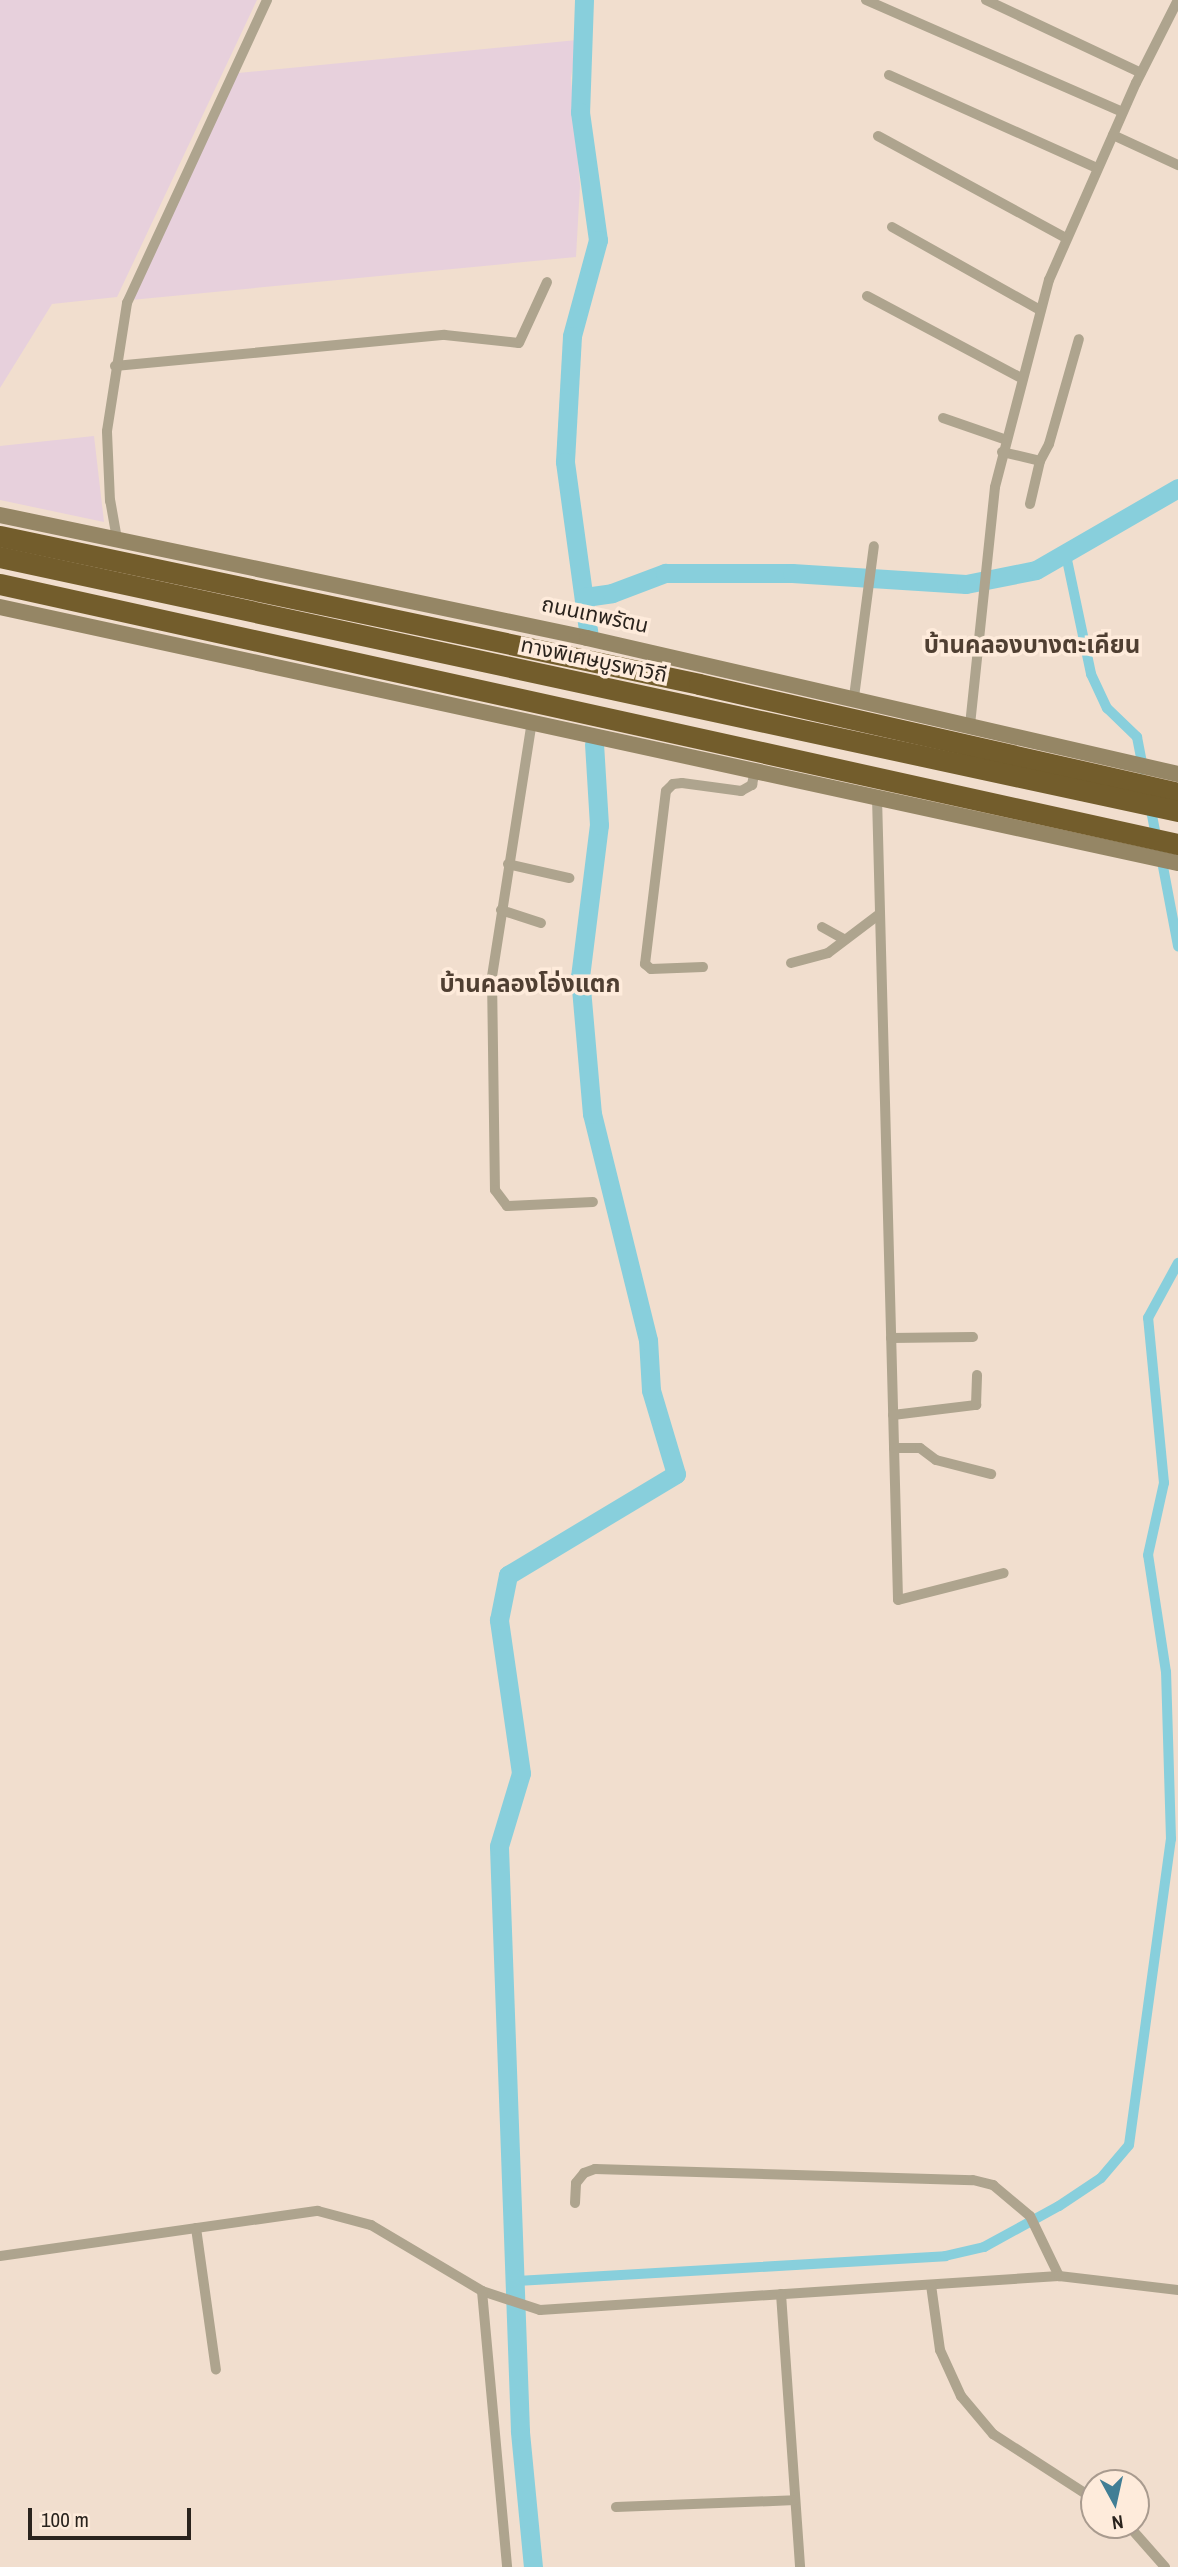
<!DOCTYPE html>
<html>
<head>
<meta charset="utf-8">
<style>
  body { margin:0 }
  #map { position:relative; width:1178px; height:2567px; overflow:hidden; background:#f1dece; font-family:"Archivo Narrow","Noto Sans Thai",sans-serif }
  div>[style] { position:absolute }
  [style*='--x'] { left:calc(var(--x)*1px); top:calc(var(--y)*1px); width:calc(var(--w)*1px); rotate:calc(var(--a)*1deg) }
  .industrial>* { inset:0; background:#e7d0dc }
  .canal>* { height:10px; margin:-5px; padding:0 5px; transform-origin:5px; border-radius:5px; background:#88cfdc }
  .river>* { height:19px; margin:-9.5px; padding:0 9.5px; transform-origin:9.5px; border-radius:9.5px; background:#88cfdc }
  .street>* { height:10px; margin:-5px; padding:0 5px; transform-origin:5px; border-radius:5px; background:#aea48e }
  .secondary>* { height:16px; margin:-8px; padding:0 8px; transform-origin:8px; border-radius:8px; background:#958665 }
  .highway>* { height:21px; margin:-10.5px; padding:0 10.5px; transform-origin:10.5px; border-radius:10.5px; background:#735d2c }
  span { translate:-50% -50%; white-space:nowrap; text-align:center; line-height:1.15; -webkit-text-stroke:7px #feebdb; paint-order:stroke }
  .street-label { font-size:21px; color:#2a231d }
  .quarter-label { font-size:24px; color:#4f3f32; font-weight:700 }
  .north { position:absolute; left:1080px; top:2469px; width:70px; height:70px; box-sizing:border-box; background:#feebdb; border:2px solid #a99b8f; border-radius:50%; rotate:172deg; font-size:19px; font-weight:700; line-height:28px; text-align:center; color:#2a231d }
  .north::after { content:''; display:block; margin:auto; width:24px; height:32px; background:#417e95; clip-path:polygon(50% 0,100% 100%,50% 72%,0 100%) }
  .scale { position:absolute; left:28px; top:2508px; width:163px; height:32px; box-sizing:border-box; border:4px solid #2a231d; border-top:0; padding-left:9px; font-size:21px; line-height:24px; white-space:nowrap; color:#2a231d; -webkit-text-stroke:5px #feebdb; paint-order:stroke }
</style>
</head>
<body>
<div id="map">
  <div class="industrial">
    <i style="clip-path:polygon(0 0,257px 0,117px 297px,52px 304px,0 388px)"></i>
    <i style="clip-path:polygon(577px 40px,571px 78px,580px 186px,576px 257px,131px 300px,238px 73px)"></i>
    <i style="clip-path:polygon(94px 436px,104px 522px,0 500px,0 446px)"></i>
  </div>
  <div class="canal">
    <i style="--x:1066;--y:555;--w:122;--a:78.1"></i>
    <i style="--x:1091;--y:674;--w:38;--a:65"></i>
    <i style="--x:1107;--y:708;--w:42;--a:44"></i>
    <i style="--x:1137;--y:737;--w:33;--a:79"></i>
    <i style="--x:1150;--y:805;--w:37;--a:79"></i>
    <i style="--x:1161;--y:856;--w:92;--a:79.3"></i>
    <i style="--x:517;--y:2281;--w:429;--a:-3.3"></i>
    <i style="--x:945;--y:2256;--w:40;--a:-13"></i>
    <i style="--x:984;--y:2247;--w:85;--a:-28.7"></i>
    <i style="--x:1059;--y:2206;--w:50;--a:-33.7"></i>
    <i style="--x:1101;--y:2178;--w:43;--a:-49.7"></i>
    <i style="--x:1129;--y:2145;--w:309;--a:-82.2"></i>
    <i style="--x:1171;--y:1839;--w:167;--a:-91.7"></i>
    <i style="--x:1166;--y:1672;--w:118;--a:-98.7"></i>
    <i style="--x:1148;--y:1555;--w:74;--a:-77.5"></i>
    <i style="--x:1164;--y:1483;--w:166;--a:-95.5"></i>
    <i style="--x:1148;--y:1318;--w:63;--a:-61.4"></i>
  </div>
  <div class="river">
    <i style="--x:584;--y:0;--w:112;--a:92"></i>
    <i style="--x:580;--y:112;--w:129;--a:82"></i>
    <i style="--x:598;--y:240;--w:99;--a:105.2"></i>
    <i style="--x:572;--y:336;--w:126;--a:93.2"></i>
    <i style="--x:565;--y:462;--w:171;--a:82.2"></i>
    <i style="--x:585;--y:597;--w:27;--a:-8"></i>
    <i style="--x:612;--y:593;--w:57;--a:-20.7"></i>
    <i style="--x:665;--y:573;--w:127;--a:0"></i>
    <i style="--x:792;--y:573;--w:174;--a:3.6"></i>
    <i style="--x:966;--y:584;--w:71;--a:-11.3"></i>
    <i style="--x:1036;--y:570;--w:164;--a:-30"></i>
    <i style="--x:533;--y:2567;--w:137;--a:-95.5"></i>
    <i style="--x:520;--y:2431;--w:585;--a:-92.06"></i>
    <i style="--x:499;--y:1846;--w:76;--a:-73.2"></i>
    <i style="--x:521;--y:1773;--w:155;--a:-98.2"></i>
    <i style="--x:499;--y:1620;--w:46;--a:-78.7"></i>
    <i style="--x:508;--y:1575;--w:196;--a:-31"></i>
    <i style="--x:676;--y:1474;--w:88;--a:-106.6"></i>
    <i style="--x:651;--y:1390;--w:50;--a:-93.4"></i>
    <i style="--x:648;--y:1340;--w:233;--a:-103.9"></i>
    <i style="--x:592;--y:1114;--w:138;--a:-95"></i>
    <i style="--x:580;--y:977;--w:153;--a:-82.9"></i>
    <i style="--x:599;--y:825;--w:81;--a:-93.5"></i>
  </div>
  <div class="street">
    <i style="--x:866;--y:0;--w:279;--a:23.6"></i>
    <i style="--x:986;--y:0;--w:171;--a:25.2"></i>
    <i style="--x:889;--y:75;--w:228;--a:24.1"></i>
    <i style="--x:1113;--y:135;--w:72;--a:24.8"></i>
    <i style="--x:878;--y:136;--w:214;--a:28.5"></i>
    <i style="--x:892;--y:227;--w:170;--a:29.3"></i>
    <i style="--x:867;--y:296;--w:174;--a:28"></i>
    <i style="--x:115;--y:366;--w:331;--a:-5.4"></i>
    <i style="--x:445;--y:335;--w:74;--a:6.2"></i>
    <i style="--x:519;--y:343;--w:67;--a:-65.3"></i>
    <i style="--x:943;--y:418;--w:65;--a:19"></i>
    <i style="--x:1002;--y:452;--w:39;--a:13"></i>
    <i style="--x:1040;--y:461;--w:19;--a:-62"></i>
    <i style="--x:1049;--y:444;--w:109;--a:-74.1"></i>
    <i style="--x:1030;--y:504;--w:44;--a:-76.9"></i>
    <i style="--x:117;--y:539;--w:39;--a:-100"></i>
    <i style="--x:110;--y:501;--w:70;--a:-92.5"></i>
    <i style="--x:107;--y:431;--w:130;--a:-81.1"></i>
    <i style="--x:127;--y:303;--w:334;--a:-65.2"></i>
    <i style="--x:854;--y:697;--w:152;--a:-82.5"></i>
    <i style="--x:532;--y:721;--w:259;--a:98.9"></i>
    <i style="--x:492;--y:977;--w:213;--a:89.2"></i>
    <i style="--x:495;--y:1190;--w:20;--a:53"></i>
    <i style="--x:507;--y:1206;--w:86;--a:-2.7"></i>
    <i style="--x:970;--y:725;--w:239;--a:-84"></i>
    <i style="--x:995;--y:487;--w:214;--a:-75.4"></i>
    <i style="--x:1049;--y:280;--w:215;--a:-66.2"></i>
    <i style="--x:1136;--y:83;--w:93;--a:-63.2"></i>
    <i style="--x:877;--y:797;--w:803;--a:88.5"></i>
    <i style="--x:898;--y:1600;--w:109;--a:-14.3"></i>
    <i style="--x:508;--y:864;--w:63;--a:12.9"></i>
    <i style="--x:501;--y:910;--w:42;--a:18"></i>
    <i style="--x:822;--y:927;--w:26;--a:29"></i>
    <i style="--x:791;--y:963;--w:38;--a:-15"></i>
    <i style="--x:828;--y:953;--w:63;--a:-37.2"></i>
    <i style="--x:703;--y:967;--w:52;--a:177.8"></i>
    <i style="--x:651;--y:969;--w:8;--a:-140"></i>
    <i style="--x:645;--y:964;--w:174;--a:-83.1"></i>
    <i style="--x:666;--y:791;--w:10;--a:-45"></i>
    <i style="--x:673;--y:784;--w:9;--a:-6"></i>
    <i style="--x:682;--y:783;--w:60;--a:7.7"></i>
    <i style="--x:741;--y:791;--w:13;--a:-29"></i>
    <i style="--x:752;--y:785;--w:15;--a:-79"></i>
    <i style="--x:891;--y:1338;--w:82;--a:-0.7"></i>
    <i style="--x:893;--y:1415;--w:84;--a:-6.9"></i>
    <i style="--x:976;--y:1405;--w:30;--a:-88"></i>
    <i style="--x:894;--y:1448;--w:26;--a:0"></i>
    <i style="--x:920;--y:1448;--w:20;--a:37"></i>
    <i style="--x:936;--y:1460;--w:57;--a:14.3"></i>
    <i style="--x:575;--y:2203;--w:20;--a:-87"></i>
    <i style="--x:576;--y:2183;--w:13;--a:-51"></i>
    <i style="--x:584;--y:2173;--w:12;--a:-20"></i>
    <i style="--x:595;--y:2169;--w:378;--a:1.7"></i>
    <i style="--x:973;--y:2180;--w:21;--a:14"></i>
    <i style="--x:993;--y:2185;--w:48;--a:40"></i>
    <i style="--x:1030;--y:2216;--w:67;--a:64.2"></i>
    <i style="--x:196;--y:2228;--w:143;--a:82"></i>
    <i style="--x:0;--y:2256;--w:321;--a:-8.1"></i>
    <i style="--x:318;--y:2211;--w:55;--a:14.8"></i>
    <i style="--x:371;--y:2225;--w:129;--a:30.7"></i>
    <i style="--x:482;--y:2291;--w:61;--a:18.1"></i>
    <i style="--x:540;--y:2310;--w:520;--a:-3.75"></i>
    <i style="--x:1059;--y:2276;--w:120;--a:6.7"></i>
    <i style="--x:931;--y:2285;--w:66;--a:82.1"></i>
    <i style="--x:940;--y:2350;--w:51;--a:65.5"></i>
    <i style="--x:961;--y:2396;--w:50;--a:49.9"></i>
    <i style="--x:993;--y:2434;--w:120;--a:32.8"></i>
    <i style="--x:482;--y:2291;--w:277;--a:84.8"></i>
    <i style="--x:781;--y:2294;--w:274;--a:86"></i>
    <i style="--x:616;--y:2507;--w:179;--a:-2.2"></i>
    <i style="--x:1128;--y:2525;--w:56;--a:48.6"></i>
  </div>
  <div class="secondary">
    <i style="--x:0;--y:515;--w:600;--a:11.83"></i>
    <i style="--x:587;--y:638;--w:606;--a:12.96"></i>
    <i style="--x:0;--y:607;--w:1205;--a:12.26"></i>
  </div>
  <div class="highway">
    <i style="--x:0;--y:536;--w:714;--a:11.95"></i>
    <i style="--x:699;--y:684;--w:491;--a:12.8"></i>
    <i style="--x:0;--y:557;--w:1205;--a:12.17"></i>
    <i style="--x:0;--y:584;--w:1206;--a:12.45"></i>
  </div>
  <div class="street-label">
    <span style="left:595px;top:615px;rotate:12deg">ถนนเทพรัตน</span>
    <span style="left:594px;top:660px;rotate:12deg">ทางพิเศษบูรพาวิถี</span>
  </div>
  <div class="quarter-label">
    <span style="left:1032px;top:645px">บ้านคลองบางตะเคียน</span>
    <span style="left:530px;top:984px">บ้านคลองโอ่งแตก</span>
  </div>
  <div class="north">N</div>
  <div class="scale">100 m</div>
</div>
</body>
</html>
